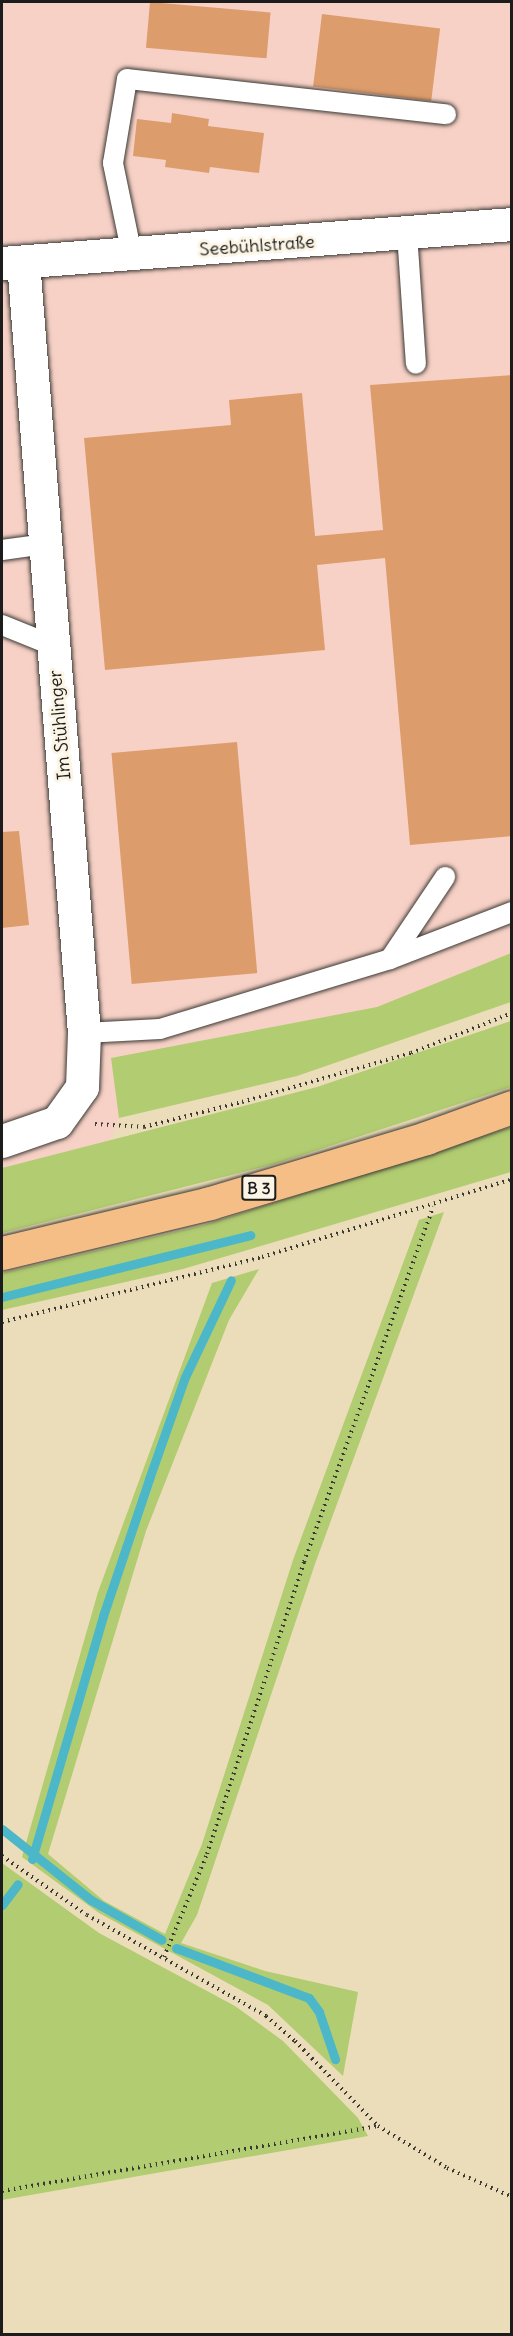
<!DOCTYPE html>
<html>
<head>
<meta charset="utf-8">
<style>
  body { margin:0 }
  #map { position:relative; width:513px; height:2336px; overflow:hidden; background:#ebddb9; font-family:Delius,sans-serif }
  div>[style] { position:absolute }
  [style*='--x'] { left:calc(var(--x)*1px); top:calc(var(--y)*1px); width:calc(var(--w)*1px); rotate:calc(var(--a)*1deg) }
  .built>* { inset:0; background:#f7d1c6 }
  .green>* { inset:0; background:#b2cc71 }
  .stream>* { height:9px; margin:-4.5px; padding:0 4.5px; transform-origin:4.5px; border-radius:4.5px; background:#4cb7c9 }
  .building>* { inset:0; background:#dd9c6b; transform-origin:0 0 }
  .path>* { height:4px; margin-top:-2px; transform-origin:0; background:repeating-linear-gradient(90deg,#3b3934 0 1.5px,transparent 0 6px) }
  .roads { filter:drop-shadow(0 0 2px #3b3934) drop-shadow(0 0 2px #3b3934) }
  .service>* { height:20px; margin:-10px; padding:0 10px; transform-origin:10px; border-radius:10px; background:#fff }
  .minor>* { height:33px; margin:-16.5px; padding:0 16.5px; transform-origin:16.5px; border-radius:16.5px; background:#fff }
  .primary>* { height:33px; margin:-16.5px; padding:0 16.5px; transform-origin:16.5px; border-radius:16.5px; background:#f6be87 }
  span { translate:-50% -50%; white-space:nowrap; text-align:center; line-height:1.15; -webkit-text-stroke:6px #fcf5e5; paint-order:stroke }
  .shield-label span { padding:2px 4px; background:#fcf5e5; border:2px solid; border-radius:4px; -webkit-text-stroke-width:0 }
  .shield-label { font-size:16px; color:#1c1c1c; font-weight:700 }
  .street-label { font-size:18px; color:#1c1c1c }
  .frame { position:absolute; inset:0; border:3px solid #1c1c1c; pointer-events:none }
</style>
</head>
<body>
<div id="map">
  <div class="built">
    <i style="clip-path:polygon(2px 2px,512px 2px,511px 953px,377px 1007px,111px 1058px,119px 1118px,109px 1142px,2px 1168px)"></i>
  </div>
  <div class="green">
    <i style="clip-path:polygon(511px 953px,511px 1002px,297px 1076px,119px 1118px,111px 1058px,377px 1007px)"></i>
    <i style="clip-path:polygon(511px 1021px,511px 1087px,275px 1164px,2px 1233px,2px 1168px,317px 1087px)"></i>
    <i style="clip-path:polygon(511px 1127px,511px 1172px,183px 1269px,2px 1310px,2px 1273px,204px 1225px)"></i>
    <i style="clip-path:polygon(444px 1212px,315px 1564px,197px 1915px,181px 1943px,265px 1971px,358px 1992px,343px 2076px,268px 2005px,99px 1913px,22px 1857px,98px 1592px,212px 1283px,259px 1269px,229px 1320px,146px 1531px,48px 1854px,104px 1901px,165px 1934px,202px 1844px,293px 1560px,419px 1220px)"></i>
    <i style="clip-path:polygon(2px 1863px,99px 1933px,235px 2006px,283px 2041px,358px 2118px,368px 2136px,2px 2200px)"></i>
  </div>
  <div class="stream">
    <i style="--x:2;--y:1297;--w:256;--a:-14"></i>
    <i style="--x:2;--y:1829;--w:114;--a:38.6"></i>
    <i style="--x:91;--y:1900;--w:81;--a:29.4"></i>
    <i style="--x:32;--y:1859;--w:253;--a:-73.7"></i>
    <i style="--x:103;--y:1616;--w:145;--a:-71.4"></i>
    <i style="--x:149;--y:1479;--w:108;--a:-70.6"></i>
    <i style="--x:185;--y:1377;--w:107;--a:-64.6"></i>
    <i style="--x:2;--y:1905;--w:26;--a:-53"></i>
    <i style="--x:176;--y:1948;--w:142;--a:20.6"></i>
    <i style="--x:309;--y:1998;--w:17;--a:54"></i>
    <i style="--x:319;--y:2012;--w:50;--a:71.2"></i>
  </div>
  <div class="building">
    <i style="left:150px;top:2px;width:121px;height:46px;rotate:5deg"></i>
    <i style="left:322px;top:14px;width:119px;height:73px;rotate:7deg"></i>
    <i style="clip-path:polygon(172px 113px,209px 119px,208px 126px,264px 133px,259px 173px,210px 167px,209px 173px,165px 167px,166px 160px,133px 156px,137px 119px,171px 123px)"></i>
    <i style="clip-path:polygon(512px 375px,512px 836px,410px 845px,385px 558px,317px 565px,325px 650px,105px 670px,84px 438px,231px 425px,229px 400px,302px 393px,315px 536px,383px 530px,370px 385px)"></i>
    <i style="left:237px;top:742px;width:232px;height:126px;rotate:85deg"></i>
    <i style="clip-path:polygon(19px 831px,29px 925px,2px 928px,2px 832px)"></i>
  </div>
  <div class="path">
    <i style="--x:95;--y:1124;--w:49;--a:3.5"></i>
    <i style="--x:144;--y:1127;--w:101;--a:-14.3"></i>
    <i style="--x:242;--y:1102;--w:176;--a:-16.2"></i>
    <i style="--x:411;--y:1053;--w:109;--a:-21.6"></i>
    <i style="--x:2;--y:1322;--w:268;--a:-14"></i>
    <i style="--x:262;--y:1257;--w:262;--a:-17.3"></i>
    <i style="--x:2;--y:1856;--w:103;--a:34.8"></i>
    <i style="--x:87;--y:1915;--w:206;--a:29.4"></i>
    <i style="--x:266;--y:2016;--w:38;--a:41"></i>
    <i style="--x:295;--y:2041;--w:119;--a:45.7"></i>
    <i style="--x:378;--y:2126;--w:81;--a:31.3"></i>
    <i style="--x:447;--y:2168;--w:71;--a:24"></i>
    <i style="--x:164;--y:1957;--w:112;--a:-67.3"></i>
    <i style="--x:207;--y:1854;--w:308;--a:-71.6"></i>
    <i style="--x:304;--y:1562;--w:378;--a:-70"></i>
    <i style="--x:2;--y:2191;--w:382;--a:-9.8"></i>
  </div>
  <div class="roads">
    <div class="service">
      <i style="--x:407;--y:233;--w:131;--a:86.1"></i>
      <i style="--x:132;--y:255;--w:94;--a:-101.7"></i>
      <i style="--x:113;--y:163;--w:85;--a:-80.5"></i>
      <i style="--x:127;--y:79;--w:321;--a:6.3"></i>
      <i style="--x:2;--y:550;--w:43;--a:-7.9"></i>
      <i style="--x:2;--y:625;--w:56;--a:22"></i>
      <i style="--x:390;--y:959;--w:99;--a:-56.1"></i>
      <i style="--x:84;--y:1033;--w:76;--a:-3"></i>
      <i style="--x:160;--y:1029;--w:240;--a:-16.9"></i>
      <i style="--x:390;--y:959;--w:131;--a:-21.1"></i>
    </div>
    <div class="minor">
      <i style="--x:2;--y:263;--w:511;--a:-4.37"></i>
      <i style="--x:2;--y:1141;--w:58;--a:-19.1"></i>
      <i style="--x:57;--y:1122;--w:43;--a:-54.5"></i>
      <i style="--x:82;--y:1087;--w:54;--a:-87.9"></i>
      <i style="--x:84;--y:1033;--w:774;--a:-94.52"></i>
    </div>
    <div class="primary">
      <i style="--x:2;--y:1253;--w:214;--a:-13.5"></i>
      <i style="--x:210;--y:1203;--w:226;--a:-16.7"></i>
      <i style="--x:426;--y:1138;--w:91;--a:-19.8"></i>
    </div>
  </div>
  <div class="shield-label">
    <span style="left:259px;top:1188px">B 3</span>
  </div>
  <div class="street-label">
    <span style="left:257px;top:246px;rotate:-4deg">Seebühlstraße</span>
    <span style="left:60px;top:725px;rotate:-95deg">Im Stühlinger</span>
  </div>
  <div class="frame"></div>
</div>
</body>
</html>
